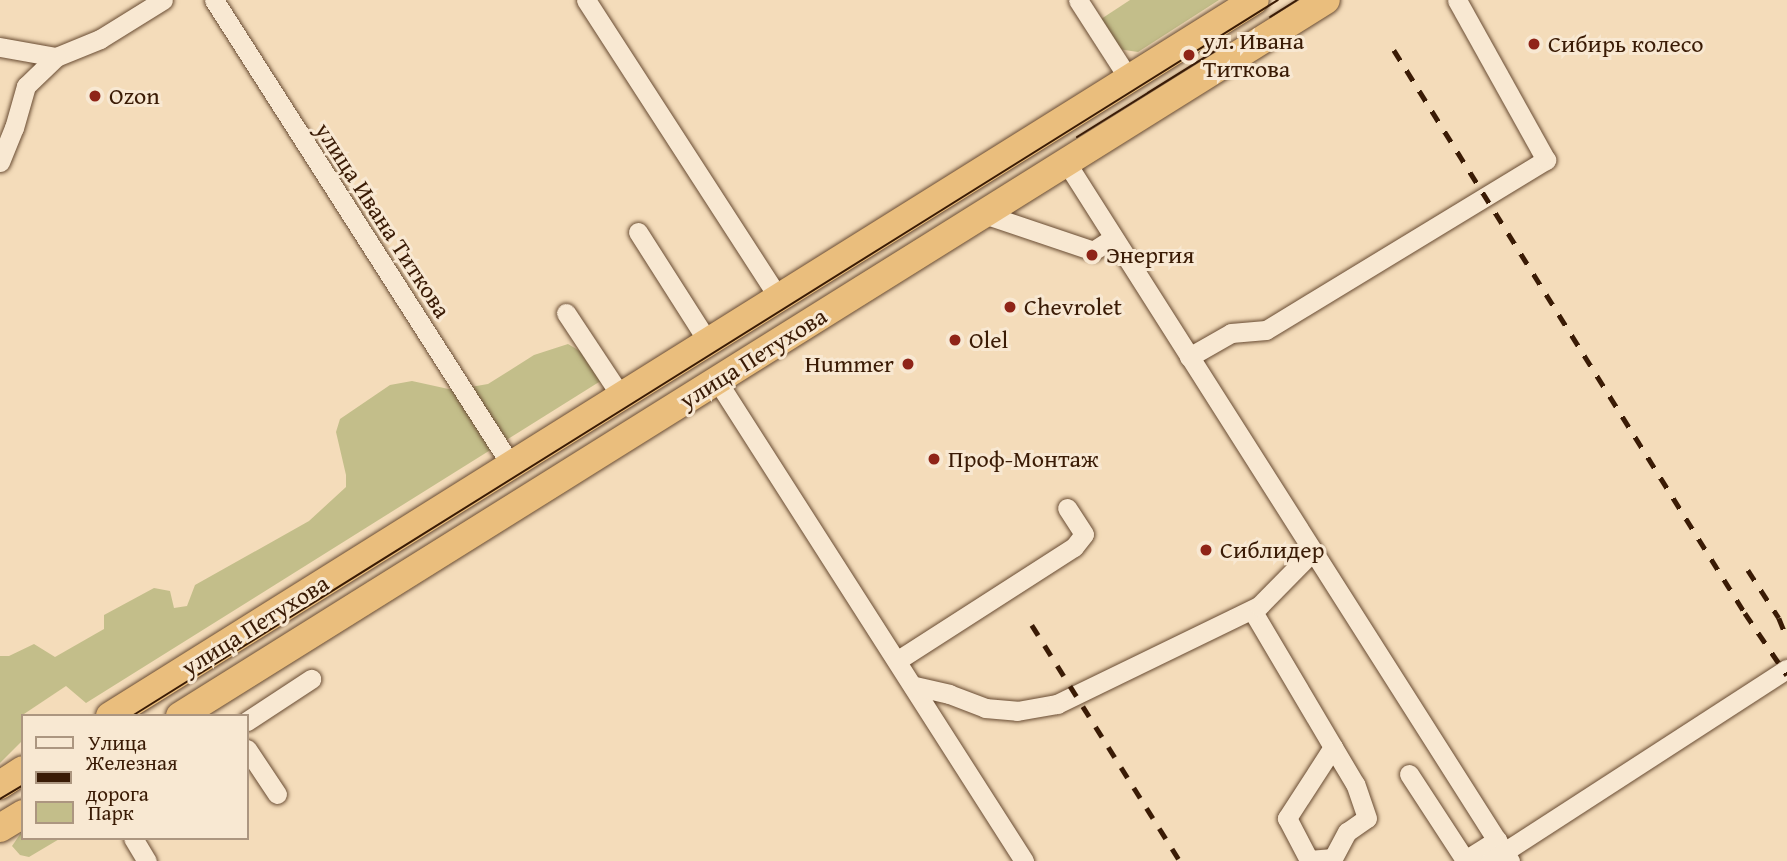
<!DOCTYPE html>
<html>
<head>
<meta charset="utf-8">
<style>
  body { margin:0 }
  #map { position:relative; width:1787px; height:861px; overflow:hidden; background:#f4dcba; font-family:"Gentium Book Plus",serif }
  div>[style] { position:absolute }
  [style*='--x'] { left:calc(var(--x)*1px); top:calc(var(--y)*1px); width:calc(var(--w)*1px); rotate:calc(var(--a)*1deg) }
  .green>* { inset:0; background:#c3be8a }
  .roads { filter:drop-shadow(0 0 2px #684b32) drop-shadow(0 0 2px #684b32) }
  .minor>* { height:19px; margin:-9.5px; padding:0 9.5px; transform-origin:9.5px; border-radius:9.5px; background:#f8e8d2 }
  .highway>* { height:28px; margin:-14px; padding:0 14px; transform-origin:14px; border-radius:14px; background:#eabe7d }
  .tram>* { height:2px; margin:-1px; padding:0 1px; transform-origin:1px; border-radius:1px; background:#3a1b05 }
  .rail>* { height:4.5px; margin-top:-2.25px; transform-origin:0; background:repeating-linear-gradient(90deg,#3a1b05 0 12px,transparent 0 24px) }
  .dots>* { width:19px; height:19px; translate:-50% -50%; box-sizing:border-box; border:4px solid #f8e8d2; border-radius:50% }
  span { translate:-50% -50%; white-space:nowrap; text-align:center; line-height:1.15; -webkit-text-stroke:6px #f8e8d2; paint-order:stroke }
  .poi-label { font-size:24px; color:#3a1b05 }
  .left { translate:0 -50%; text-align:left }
  .right { translate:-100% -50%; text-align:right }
  .street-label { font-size:24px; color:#3a1b05 }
  .legend { position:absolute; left:21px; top:714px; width:228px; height:126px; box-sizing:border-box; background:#f8e8d2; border:2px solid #ac9680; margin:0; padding:9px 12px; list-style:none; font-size:21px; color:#3a1b05 }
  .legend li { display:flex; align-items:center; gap:14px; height:35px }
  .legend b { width:35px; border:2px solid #ac9680 }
</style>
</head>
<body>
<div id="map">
  <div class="green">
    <i style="clip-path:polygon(1130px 0,1219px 0,1138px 52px,1111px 48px,1095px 23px)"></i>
    <i style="clip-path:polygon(568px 344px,615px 372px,86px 703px,66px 686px,21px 716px,21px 742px,0 763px,0 656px,9px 656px,34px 644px,55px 657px,104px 629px,104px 615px,154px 588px,170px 591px,174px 608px,187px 606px,195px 585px,309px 521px,346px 487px,346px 475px,336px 432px,340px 419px,390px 385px,412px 381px,453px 390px,488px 384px,534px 355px)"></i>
    <i style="clip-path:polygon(23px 830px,23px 838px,61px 838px,29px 857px,20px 855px,12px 846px)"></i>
  </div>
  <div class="roads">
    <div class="minor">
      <i style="--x:214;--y:0;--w:552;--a:57.43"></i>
      <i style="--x:586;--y:0;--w:355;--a:57.1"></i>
      <i style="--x:1078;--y:0;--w:94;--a:57.2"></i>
      <i style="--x:0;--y:47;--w:57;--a:10.1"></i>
      <i style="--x:56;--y:57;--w:48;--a:-22.2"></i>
      <i style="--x:100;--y:39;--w:74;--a:-31.8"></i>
      <i style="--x:0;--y:162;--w:37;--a:-68"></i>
      <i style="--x:14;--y:128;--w:44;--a:-74.1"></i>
      <i style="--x:26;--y:86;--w:42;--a:-44"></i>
      <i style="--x:1066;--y:162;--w:828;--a:57.58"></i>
      <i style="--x:984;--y:214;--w:115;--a:18.7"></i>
      <i style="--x:1093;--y:251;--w:24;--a:-33"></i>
      <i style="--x:638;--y:232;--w:130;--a:57.5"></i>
      <i style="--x:566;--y:313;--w:100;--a:56.5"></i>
      <i style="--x:1189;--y:357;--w:48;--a:-29.7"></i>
      <i style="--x:1231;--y:333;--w:35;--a:-5"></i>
      <i style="--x:1266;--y:330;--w:328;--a:-31.3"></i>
      <i style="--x:1546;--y:160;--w:183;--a:-119.1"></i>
      <i style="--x:716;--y:379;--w:572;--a:57.42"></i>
      <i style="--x:1252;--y:610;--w:159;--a:59.4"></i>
      <i style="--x:1333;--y:747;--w:85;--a:122.9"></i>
      <i style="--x:1287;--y:818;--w:47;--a:62.4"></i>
      <i style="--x:1309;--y:860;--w:24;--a:-5"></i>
      <i style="--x:1333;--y:858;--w:30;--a:-62"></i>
      <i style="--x:1347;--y:832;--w:24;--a:-35"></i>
      <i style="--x:1367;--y:818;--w:36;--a:-109"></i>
      <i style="--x:1355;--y:784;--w:43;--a:-120.7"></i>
      <i style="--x:898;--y:660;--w:209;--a:-32.7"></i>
      <i style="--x:1074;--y:547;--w:16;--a:-52"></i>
      <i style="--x:1084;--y:534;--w:31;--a:-123"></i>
      <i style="--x:915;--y:686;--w:35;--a:13"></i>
      <i style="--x:949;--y:694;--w:39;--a:21"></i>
      <i style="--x:985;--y:708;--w:32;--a:5"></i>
      <i style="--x:1017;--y:711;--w:41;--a:-9.9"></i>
      <i style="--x:1057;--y:704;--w:225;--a:-25.9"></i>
      <i style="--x:1259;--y:606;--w:77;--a:-45.5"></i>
      <i style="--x:247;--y:721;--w:77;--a:-33.3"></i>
      <i style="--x:247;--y:749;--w:54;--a:56.3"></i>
      <i style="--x:1409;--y:774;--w:103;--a:56.9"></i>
      <i style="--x:1465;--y:860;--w:38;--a:-32"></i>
      <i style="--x:133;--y:838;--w:27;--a:59"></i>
      <i style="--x:1490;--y:861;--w:354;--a:-32.9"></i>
    </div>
    <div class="highway">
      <i style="--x:110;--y:716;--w:1350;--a:-32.02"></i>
      <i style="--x:180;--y:716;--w:1351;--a:-32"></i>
      <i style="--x:0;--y:785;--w:27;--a:-33"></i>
      <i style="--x:0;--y:828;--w:27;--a:-31"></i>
    </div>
  </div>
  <div class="tram">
    <i style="--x:1270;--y:17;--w:32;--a:-32"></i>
    <i style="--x:1077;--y:137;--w:168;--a:-31.9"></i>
    <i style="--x:132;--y:716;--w:1351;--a:-32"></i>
    <i style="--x:0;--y:799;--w:27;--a:-31"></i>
  </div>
  <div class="rail">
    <i style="--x:1394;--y:50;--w:663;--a:58.06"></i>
    <i style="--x:1745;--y:613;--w:75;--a:55.9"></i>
    <i style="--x:1748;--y:570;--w:57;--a:57.1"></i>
    <i style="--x:1779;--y:618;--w:22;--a:68"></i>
    <i style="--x:1032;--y:625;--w:279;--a:57.9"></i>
  </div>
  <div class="dots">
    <i style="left:1534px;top:44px;background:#8f2418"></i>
    <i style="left:1189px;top:55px;background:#8f2418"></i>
    <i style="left:95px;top:96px;background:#8f2418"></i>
    <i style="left:1092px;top:255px;background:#8f2418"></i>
    <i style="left:1010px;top:307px;background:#8f2418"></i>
    <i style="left:955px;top:340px;background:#8f2418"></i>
    <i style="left:908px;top:364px;background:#8f2418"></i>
    <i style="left:934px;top:459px;background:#8f2418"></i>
    <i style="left:1206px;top:550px;background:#8f2418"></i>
  </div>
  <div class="poi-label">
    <span class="left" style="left:1203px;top:55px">ул. Ивана<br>Титкова</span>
    <span class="left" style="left:1548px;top:44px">Сибирь колесо</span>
    <span class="left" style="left:109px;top:96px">Ozon</span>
    <span class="left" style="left:1106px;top:255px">Энергия</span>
    <span class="left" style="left:1024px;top:307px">Chevrolet</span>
    <span class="left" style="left:969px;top:340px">Olel</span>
    <span class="right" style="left:894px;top:364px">Hummer</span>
    <span class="left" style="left:948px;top:459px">Проф-Монтаж</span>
    <span class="left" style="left:1220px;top:550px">Сиблидер</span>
  </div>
  <div class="street-label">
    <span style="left:383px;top:220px;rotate:57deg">улица Ивана Титкова</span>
    <span style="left:753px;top:358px;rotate:-32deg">улица Петухова</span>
    <span style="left:255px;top:625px;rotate:-32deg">улица Петухова</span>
  </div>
  <ul class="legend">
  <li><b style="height:9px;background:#f8e8d2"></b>Улица</li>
  <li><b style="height:9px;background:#3a1b05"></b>Железная дорога</li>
  <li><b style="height:19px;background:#c3be8a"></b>Парк</li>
  </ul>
</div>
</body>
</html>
